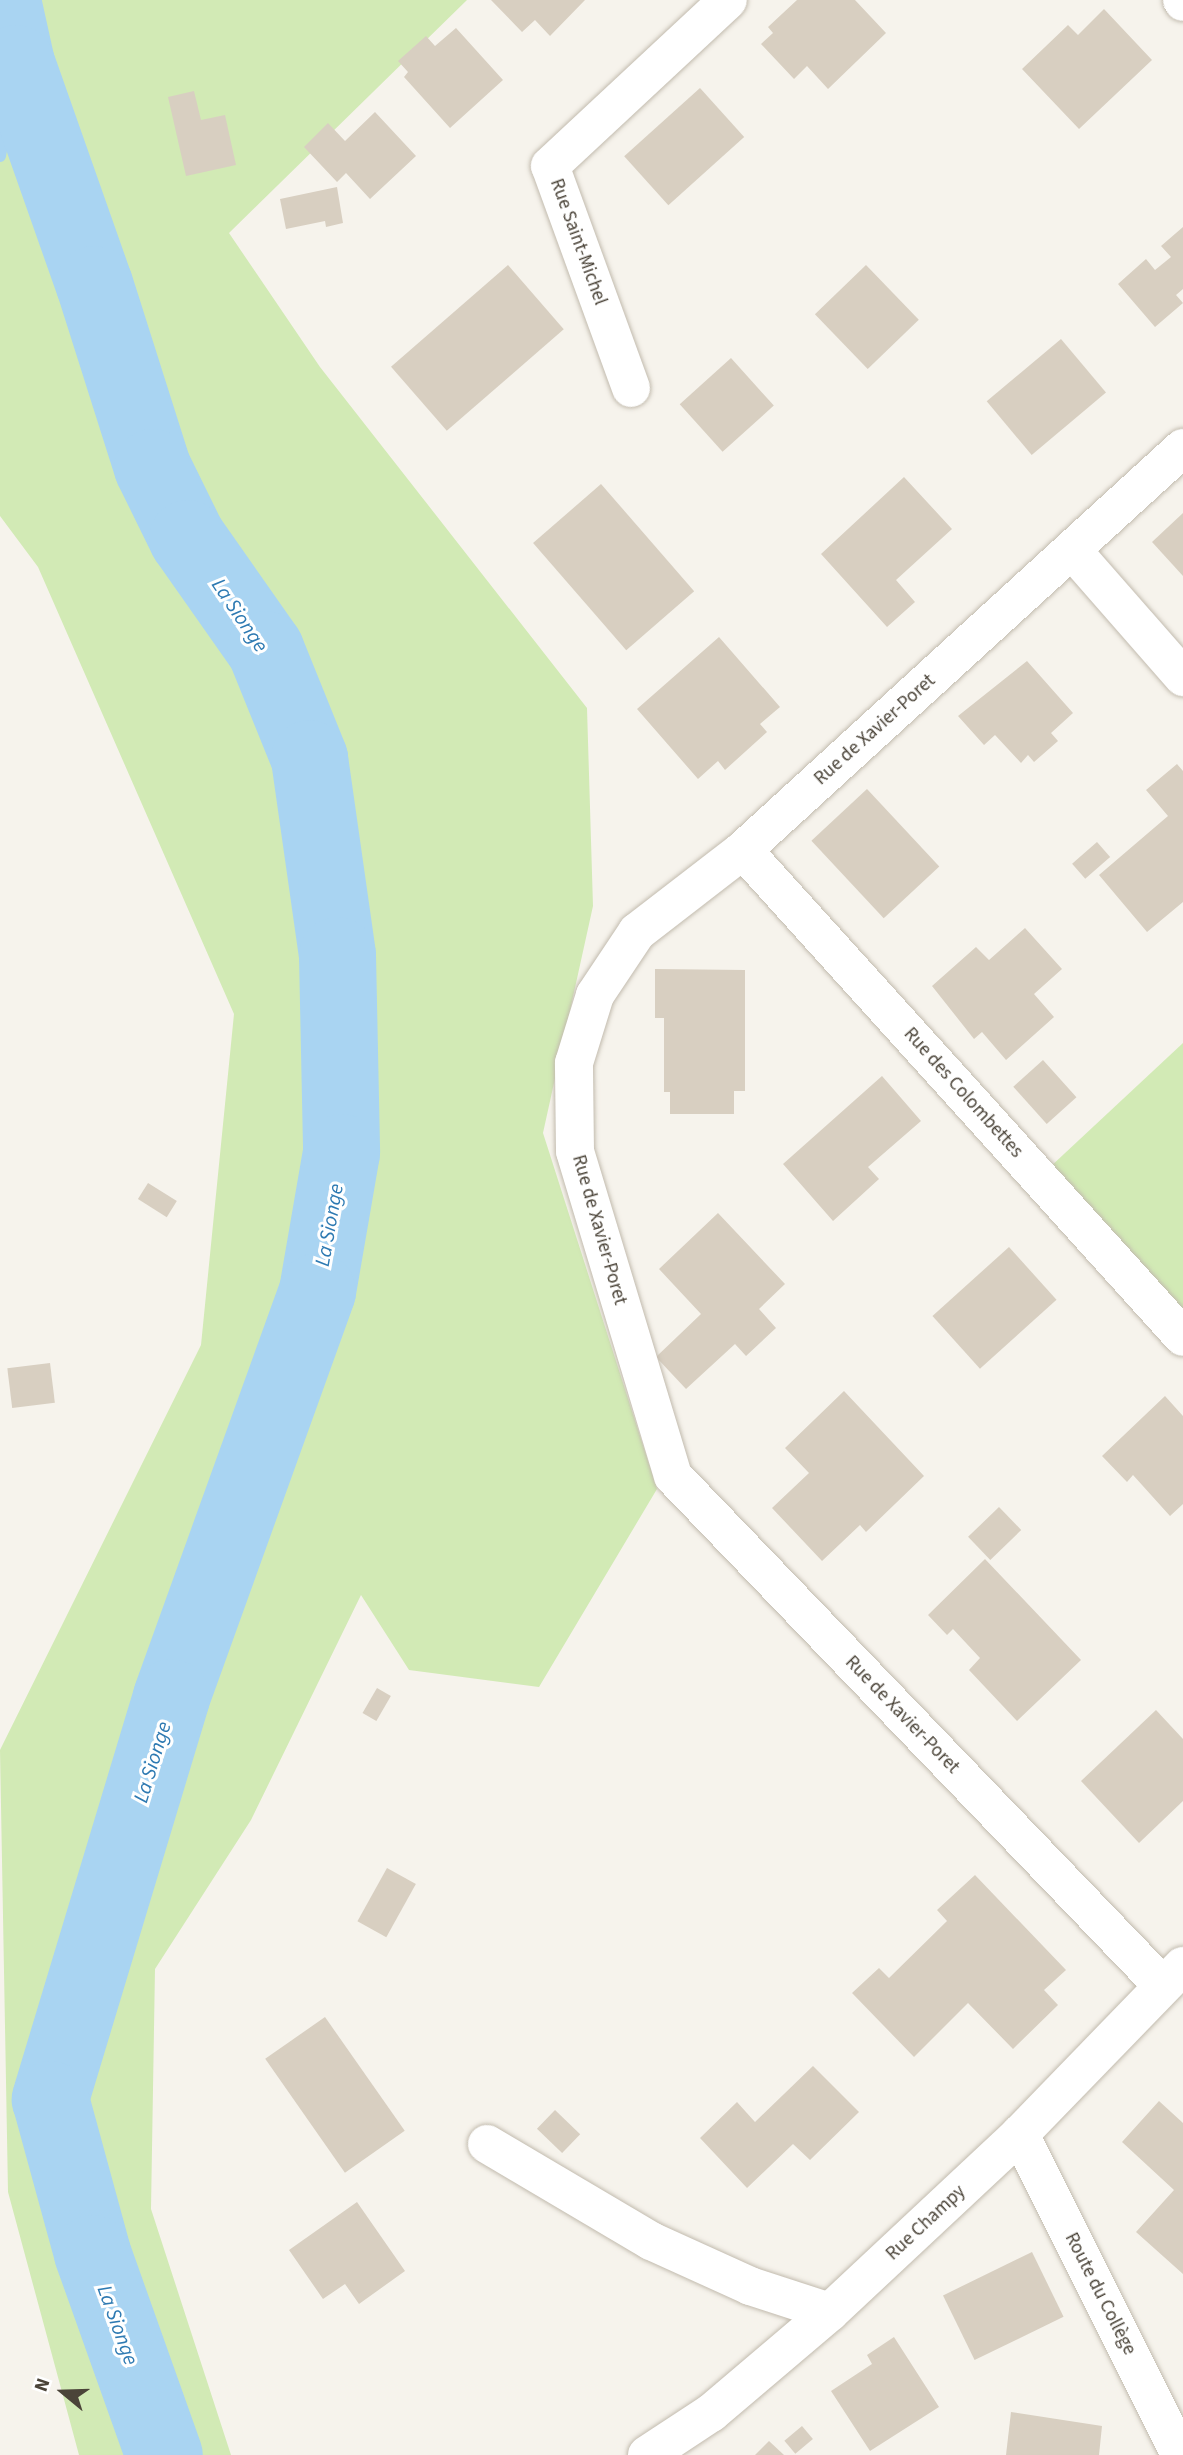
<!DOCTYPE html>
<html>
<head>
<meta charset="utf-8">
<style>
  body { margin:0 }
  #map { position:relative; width:1183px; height:2455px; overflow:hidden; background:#f6f3ec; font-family:"Source Sans 3",sans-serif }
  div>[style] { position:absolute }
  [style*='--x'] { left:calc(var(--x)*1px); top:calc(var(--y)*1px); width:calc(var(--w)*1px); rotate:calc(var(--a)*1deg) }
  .green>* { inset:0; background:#d2eab5 }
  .stream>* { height:12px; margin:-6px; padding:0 6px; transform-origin:6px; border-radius:6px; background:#a9d4f2 }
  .river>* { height:77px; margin:-38.5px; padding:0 38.5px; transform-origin:38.5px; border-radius:38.5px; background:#a9d4f2 }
  .building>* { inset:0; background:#d8cfc1; transform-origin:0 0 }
  .roads { filter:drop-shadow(0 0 2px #c2bbae) drop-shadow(0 0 2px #c2bbae) }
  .minor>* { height:38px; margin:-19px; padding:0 19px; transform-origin:19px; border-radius:19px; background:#fff }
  span { translate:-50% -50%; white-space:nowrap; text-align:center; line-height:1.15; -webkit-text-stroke:6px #fff; paint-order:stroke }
  .street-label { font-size:19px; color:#4b4439 }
  .water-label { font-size:21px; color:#2e7ab2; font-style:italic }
  .north { position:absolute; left:28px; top:2357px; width:70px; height:70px; -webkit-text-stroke:5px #fff; paint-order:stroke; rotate:289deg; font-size:19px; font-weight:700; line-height:28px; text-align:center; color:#4b4439 }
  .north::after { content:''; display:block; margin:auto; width:24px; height:32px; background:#4b4439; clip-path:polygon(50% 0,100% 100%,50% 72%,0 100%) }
</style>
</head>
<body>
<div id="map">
  <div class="green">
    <i style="clip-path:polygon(0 0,467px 0,229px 233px,320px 367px,587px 708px,593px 906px,543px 1133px,657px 1489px,539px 1687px,409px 1670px,361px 1595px,251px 1820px,155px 1969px,151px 2209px,231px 2455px,79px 2455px,8px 2192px,0 1750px,201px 1345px,234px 1014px,38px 567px,0 516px)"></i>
    <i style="clip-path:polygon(1183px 1043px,1183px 1317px,1049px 1168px)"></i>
  </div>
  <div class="stream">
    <i style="--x:0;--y:156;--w:94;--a:-80.2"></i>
  </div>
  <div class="river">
    <i style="--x:2;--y:0;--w:65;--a:77.5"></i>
    <i style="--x:16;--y:63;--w:234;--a:70.6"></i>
    <i style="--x:94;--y:284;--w:192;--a:72.4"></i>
    <i style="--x:152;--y:467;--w:79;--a:63.8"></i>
    <i style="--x:187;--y:538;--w:136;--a:54.9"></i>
    <i style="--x:265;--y:649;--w:118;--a:68"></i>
    <i style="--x:309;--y:758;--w:199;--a:81.9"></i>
    <i style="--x:337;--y:955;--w:197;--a:88.8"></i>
    <i style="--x:341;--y:1152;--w:141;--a:99.8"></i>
    <i style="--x:317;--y:1291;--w:431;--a:109.8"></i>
    <i style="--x:171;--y:1697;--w:420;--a:106.8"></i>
    <i style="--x:50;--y:2099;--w:160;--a:74.7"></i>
    <i style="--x:92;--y:2253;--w:214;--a:70.4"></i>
  </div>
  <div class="building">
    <i style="clip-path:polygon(491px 0,585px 0,550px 36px,535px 20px,522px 32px)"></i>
    <i style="clip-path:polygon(797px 0,855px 0,886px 33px,828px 89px,807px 66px,794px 79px,761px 44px,773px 33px,768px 27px)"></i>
    <i style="clip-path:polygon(1104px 9px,1152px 60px,1079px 129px,1022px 69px,1068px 25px,1078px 35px)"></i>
    <i style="clip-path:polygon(456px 28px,503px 80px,450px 128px,404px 77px,408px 72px,398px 61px,426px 36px,435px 46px)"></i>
    <i style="left:700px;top:88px;width:66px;height:102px;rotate:48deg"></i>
    <i style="clip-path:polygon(194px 91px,201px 120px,225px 115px,236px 165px,186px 176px,168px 97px)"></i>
    <i style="clip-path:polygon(375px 112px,416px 156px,370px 199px,346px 173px,337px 182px,304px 147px,328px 123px,345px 141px)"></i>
    <i style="clip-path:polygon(337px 187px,343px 223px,326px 227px,325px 221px,286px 229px,280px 199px)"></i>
    <i style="clip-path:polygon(1183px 227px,1183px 289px,1176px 295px,1183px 303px,1155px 327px,1118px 284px,1146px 259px,1155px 270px,1171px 257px,1161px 246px)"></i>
    <i style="left:508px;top:265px;width:85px;height:155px;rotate:49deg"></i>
    <i style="left:866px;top:265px;width:76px;height:71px;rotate:46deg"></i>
    <i style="left:1061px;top:339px;width:70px;height:97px;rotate:50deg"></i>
    <i style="left:731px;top:358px;width:64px;height:69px;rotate:48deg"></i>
    <i style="clip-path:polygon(904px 477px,952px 529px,896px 580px,915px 602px,887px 627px,821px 554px)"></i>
    <i style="left:601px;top:484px;width:142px;height:90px;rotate:49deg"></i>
    <i style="clip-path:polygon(1183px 513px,1183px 576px,1152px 542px)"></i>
    <i style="clip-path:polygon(719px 637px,780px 707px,760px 724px,767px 732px,725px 770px,718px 761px,698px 779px,637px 709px)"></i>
    <i style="clip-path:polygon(1027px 661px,1073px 713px,1051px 733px,1058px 741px,1034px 762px,1028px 755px,1021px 763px,995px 735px,984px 745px,958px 716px)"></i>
    <i style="clip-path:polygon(1177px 764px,1183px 771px,1183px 902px,1147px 932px,1099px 875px,1168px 816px,1146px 790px)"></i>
    <i style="left:867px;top:789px;width:106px;height:76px;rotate:47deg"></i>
    <i style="left:1097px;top:842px;width:20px;height:33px;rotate:49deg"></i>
    <i style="clip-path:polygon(1025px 928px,1062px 969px,1034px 994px,1054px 1017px,1006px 1060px,982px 1032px,974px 1039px,932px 986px,976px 947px,989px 960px)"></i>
    <i style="clip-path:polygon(655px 969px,745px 970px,745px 1091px,734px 1091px,734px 1114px,670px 1114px,670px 1092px,664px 1092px,664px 1018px,655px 1018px)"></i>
    <i style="left:1043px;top:1060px;width:50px;height:40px;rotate:48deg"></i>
    <i style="clip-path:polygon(882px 1076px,921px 1121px,868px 1167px,879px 1179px,833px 1221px,783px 1164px)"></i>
    <i style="left:148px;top:1183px;width:34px;height:19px;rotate:32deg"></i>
    <i style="clip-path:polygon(718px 1213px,785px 1284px,759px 1309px,776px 1328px,746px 1356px,735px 1344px,686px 1389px,656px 1357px,701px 1314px,659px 1269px)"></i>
    <i style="left:1009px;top:1247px;width:71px;height:103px;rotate:48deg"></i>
    <i style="left:50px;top:1363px;width:40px;height:43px;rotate:83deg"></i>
    <i style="clip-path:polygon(844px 1391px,924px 1476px,866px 1532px,860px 1525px,822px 1561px,772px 1508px,809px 1473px,785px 1448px)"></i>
    <i style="clip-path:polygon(1165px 1396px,1183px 1416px,1183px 1504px,1170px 1516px,1133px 1475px,1127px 1482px,1102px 1456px)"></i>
    <i style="left:999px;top:1507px;width:32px;height:43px;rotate:46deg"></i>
    <i style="clip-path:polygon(985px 1559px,1081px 1660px,1017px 1721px,969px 1670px,980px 1658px,953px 1629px,947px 1635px,928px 1615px)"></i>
    <i style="left:377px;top:1688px;width:16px;height:29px;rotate:30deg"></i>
    <i style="clip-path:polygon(1156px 1710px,1183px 1739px,1183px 1801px,1139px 1843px,1081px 1781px)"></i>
    <i style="left:387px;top:1868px;width:33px;height:61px;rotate:29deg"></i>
    <i style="clip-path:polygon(975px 1875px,1066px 1970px,1044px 1990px,1058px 2005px,1013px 2049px,968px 2003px,914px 2057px,852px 1993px,879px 1968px,889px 1978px,947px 1921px,937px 1910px)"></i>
    <i style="left:325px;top:2017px;width:139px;height:73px;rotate:55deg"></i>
    <i style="clip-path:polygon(813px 2066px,859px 2112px,810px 2160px,793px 2144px,747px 2188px,700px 2138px,737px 2102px,755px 2122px)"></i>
    <i style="clip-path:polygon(1159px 2101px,1183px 2123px,1183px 2274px,1136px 2232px,1174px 2190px,1122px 2142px)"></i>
    <i style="left:555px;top:2110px;width:35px;height:26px;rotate:44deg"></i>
    <i style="clip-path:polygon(357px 2202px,405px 2271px,359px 2304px,345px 2284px,323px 2299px,289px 2250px)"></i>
    <i style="left:1032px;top:2252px;width:72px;height:99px;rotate:64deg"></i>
    <i style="clip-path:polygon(894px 2337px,939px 2407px,870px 2451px,831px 2391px,872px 2364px,867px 2355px)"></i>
    <i style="clip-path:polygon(1011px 2412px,1102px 2426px,1099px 2455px,1006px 2455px)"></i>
    <i style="left:802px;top:2426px;width:17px;height:23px;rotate:50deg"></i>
    <i style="clip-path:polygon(769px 2441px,784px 2455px,755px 2455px)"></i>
  </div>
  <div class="roads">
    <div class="minor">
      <i style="--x:1182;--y:0;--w:2;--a:63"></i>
      <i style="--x:631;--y:388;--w:236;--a:-110"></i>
      <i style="--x:550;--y:166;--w:243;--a:-43"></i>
      <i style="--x:1072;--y:550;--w:169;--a:48.8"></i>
      <i style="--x:743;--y:850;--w:656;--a:47.9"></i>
      <i style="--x:1163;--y:1986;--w:707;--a:-133.85"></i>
      <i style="--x:673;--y:1476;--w:339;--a:-106.8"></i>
      <i style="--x:575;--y:1151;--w:88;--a:-90.7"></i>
      <i style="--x:574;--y:1063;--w:71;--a:-72.8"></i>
      <i style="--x:595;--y:995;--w:76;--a:-56.3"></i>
      <i style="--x:637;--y:932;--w:134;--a:-37.7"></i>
      <i style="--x:743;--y:850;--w:596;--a:-42.42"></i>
      <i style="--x:1020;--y:2134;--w:359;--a:63.5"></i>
      <i style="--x:487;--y:2144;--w:191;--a:30.6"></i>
      <i style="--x:651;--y:2241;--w:109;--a:24.4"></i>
      <i style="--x:750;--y:2286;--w:84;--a:18"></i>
      <i style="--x:647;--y:2455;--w:77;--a:-33.3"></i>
      <i style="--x:711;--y:2413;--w:156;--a:-40.3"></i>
      <i style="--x:830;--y:2312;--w:260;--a:-43.1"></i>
      <i style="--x:1020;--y:2134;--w:234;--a:-45.9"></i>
    </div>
  </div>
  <div class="street-label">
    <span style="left:578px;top:242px;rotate:70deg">Rue Saint-Michel</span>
    <span style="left:875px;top:730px;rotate:-42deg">Rue de Xavier-Poret</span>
    <span style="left:963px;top:1093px;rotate:48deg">Rue des Colombettes</span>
    <span style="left:599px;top:1230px;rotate:74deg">Rue de Xavier-Poret</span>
    <span style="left:902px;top:1715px;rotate:46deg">Rue de Xavier-Poret</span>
    <span style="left:926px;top:2223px;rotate:-43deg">Rue Champy</span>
    <span style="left:1100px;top:2294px;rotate:63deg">Route du Collège</span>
  </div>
  <div class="water-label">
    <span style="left:240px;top:615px;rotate:56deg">La Sionge</span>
    <span style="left:329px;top:1225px;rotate:-80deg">La Sionge</span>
    <span style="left:152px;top:1762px;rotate:-73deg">La Sionge</span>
    <span style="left:118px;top:2325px;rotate:70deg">La Sionge</span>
  </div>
  <div class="north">N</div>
</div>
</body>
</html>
